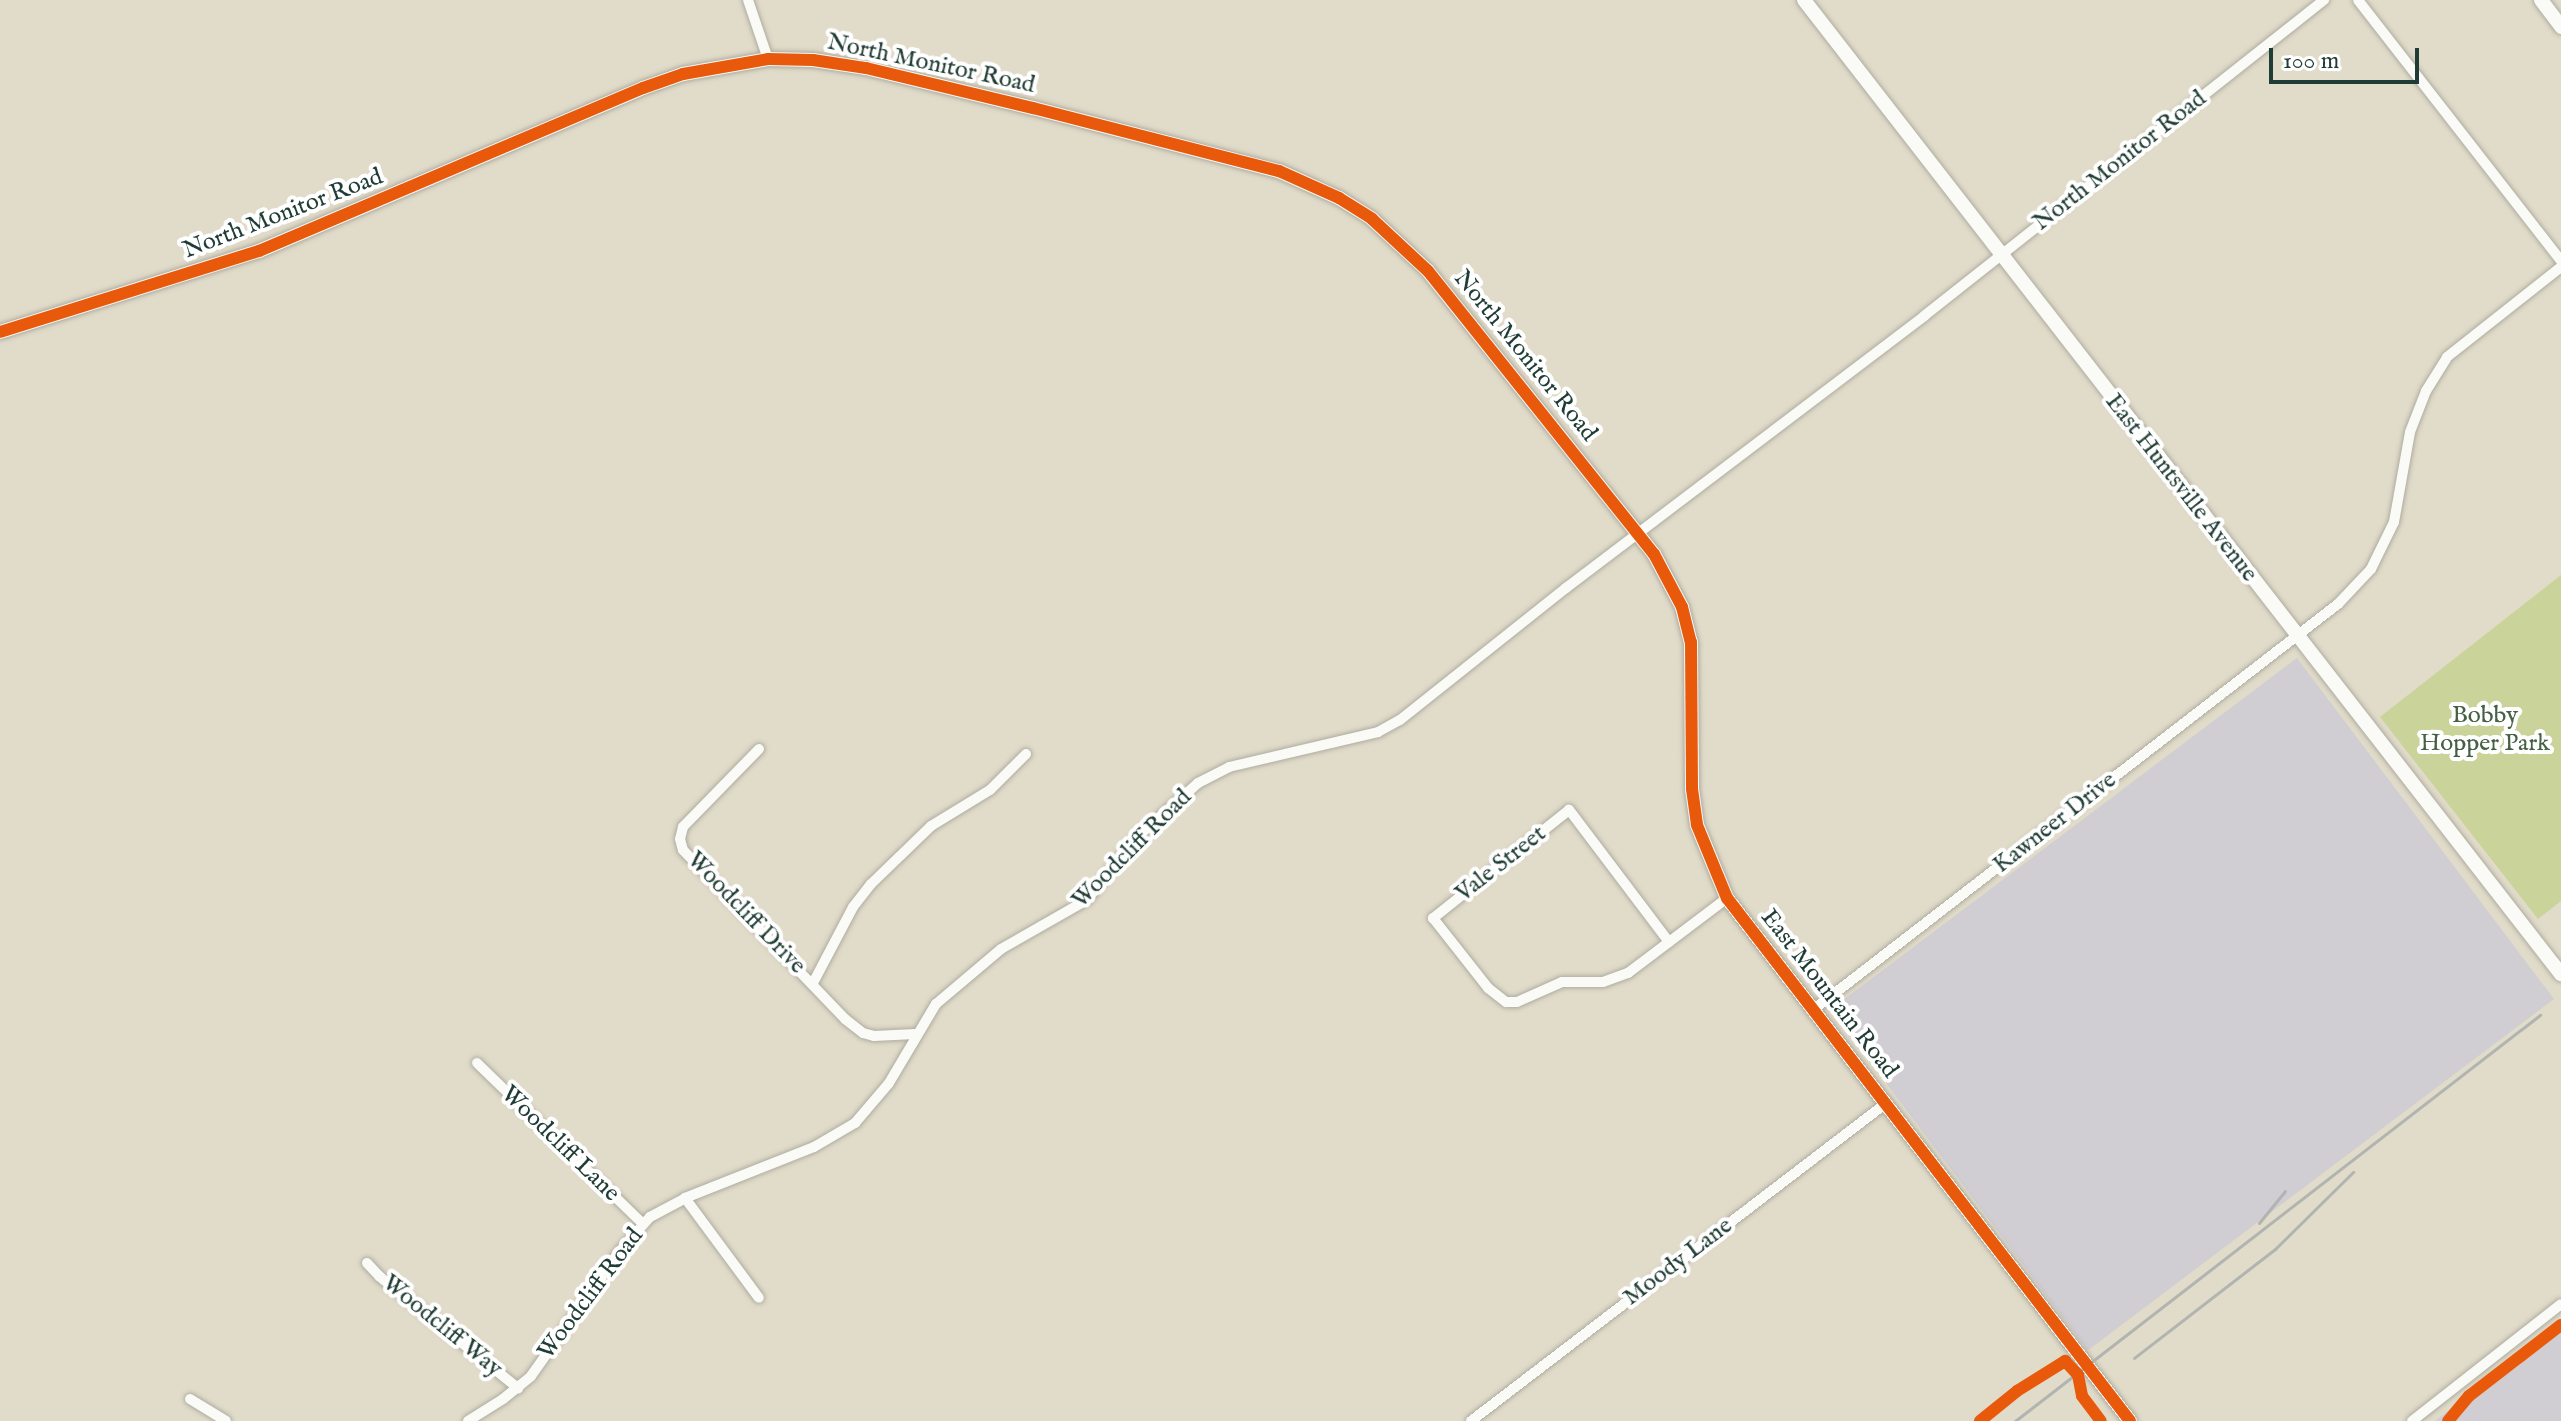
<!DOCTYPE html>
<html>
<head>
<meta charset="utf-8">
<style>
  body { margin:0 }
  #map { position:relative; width:2561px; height:1421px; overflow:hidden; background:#e1dbc9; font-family:"IM FELL English",serif }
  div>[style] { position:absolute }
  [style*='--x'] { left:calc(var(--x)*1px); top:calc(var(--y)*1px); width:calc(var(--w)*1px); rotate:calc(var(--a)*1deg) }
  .industrial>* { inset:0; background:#d0cdd3; transform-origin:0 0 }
  .green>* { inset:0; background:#cad399 }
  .roads { filter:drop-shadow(0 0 2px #aeada1) drop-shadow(0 0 2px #aeada1) }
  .street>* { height:10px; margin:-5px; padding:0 5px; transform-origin:5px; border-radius:5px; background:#fafaf7 }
  .secondary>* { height:14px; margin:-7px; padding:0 7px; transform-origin:7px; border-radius:7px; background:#fafaf7 }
  .rail>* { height:3px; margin:-1.5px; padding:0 1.5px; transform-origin:1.5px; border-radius:1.5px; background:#b1b4b0 }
  .cycleway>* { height:12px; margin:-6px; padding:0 6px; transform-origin:6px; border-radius:6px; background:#e8590c }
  span { translate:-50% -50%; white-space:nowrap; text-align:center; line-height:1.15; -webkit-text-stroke:8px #fff; paint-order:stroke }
  .street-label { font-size:24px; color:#1f3d34 }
  .park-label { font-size:24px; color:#456143 }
  .scale { position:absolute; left:2269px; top:48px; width:150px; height:36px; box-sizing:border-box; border:4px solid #1f3d34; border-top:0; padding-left:10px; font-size:24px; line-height:28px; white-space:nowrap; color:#1f3d34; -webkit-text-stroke:6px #fff; paint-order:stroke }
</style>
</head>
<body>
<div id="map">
  <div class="industrial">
    <i style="left:2297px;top:658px;width:427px;height:584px;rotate:53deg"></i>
    <i style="clip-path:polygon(2561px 1324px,2561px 1421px,2435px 1421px)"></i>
  </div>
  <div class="green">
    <i style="clip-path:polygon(2561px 575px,2561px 901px,2538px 919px,2380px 717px)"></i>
  </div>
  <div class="roads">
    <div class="street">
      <i style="--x:748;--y:0;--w:62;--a:71.3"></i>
      <i style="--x:2358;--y:0;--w:331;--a:52.1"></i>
      <i style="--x:759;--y:749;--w:109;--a:134.3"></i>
      <i style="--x:683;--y:827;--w:12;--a:104"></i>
      <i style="--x:680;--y:839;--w:11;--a:75"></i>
      <i style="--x:683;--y:850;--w:234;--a:46.2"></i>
      <i style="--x:845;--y:1019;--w:23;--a:38"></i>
      <i style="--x:863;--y:1033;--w:11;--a:15"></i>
      <i style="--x:874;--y:1036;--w:41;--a:-2.8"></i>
      <i style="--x:1669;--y:942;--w:166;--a:-127.1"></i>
      <i style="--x:1569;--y:810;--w:174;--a:141.5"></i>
      <i style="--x:1433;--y:918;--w:89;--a:51.8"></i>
      <i style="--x:1488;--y:988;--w:23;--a:38"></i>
      <i style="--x:1506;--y:1002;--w:11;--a:0"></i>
      <i style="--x:1517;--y:1002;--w:49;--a:-24"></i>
      <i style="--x:1562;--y:982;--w:41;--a:0"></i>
      <i style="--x:1603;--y:982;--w:27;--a:-20"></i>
      <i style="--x:1628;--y:973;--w:124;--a:-37.1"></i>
      <i style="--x:813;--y:983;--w:86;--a:-62.2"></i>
      <i style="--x:853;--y:907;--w:29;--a:-52"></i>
      <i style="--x:871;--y:884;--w:83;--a:-44"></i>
      <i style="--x:931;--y:826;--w:69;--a:-31.4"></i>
      <i style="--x:990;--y:790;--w:51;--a:-45"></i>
      <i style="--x:1813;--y:1010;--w:664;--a:-37.72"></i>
      <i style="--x:2338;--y:604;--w:48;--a:-46.7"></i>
      <i style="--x:2371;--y:569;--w:52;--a:-63.9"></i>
      <i style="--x:2394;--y:522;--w:91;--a:-79.9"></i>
      <i style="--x:2410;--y:432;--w:44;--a:-68.7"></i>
      <i style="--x:2426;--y:391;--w:40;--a:-58"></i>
      <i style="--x:2447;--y:357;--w:145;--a:-38.3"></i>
      <i style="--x:477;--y:1063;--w:231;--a:44.1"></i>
      <i style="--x:685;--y:1198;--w:124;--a:53.5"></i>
      <i style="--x:367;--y:1263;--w:18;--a:47"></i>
      <i style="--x:379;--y:1276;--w:179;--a:38.9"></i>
      <i style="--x:190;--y:1399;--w:42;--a:31.4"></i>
      <i style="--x:468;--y:1421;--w:41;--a:-32.2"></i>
      <i style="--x:503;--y:1399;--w:36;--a:-39"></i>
      <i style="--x:531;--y:1376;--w:152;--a:-54.6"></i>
      <i style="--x:619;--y:1252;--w:47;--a:-48.5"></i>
      <i style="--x:650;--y:1217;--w:40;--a:-28"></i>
      <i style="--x:685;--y:1198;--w:139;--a:-21.6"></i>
      <i style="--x:814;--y:1147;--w:48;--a:-30.3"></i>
      <i style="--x:855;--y:1123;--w:52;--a:-49.6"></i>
      <i style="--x:889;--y:1083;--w:92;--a:-59.3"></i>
      <i style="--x:936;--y:1004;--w:85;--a:-40.2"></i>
      <i style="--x:1001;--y:949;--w:99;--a:-29.7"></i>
      <i style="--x:1087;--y:900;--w:79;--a:-51.7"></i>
      <i style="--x:1136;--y:838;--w:83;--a:-41.6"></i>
      <i style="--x:1198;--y:783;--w:35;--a:-27"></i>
      <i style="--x:1229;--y:767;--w:153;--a:-13.2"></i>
      <i style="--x:1378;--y:732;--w:25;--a:-29"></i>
      <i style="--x:1400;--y:720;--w:212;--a:-38.5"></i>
      <i style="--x:1566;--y:588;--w:450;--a:-37.2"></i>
      <i style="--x:1924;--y:316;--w:510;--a:-38.31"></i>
      <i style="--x:1471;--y:1421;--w:521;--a:-37.44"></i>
      <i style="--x:2412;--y:1421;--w:189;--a:-38.1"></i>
    </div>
    <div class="secondary">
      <i style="--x:1804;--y:0;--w:1234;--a:52.15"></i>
      <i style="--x:2541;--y:0;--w:34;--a:53"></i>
      <i style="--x:0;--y:332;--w:271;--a:-17.4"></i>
      <i style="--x:259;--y:251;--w:417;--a:-23"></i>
      <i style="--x:643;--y:88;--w:42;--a:-19.3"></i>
      <i style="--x:683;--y:74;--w:86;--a:-10"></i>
      <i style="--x:768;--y:59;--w:45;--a:1.3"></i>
      <i style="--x:813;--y:60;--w:54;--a:8.6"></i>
      <i style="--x:866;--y:68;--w:172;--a:13.5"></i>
      <i style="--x:1033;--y:108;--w:254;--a:14.4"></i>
      <i style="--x:1279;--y:171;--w:66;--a:24.2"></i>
      <i style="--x:1339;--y:198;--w:39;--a:32"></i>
      <i style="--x:1372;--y:219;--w:76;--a:42.9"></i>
      <i style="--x:1428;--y:271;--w:362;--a:51.4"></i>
      <i style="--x:1654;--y:554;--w:60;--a:62.2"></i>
      <i style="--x:1682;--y:607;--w:36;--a:76"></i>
      <i style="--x:1691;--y:642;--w:147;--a:89.6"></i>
      <i style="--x:1692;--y:789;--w:36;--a:82"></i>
      <i style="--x:1697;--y:825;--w:79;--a:67.7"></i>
      <i style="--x:1727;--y:898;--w:660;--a:52.38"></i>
    </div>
  </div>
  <div class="rail">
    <i style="--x:2259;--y:1223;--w:41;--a:-50.9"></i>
    <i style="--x:2134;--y:1358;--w:178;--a:-37.7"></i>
    <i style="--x:2275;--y:1249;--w:110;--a:-44.6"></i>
    <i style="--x:2015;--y:1421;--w:664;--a:-37.72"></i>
  </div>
  <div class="cycleway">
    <i style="--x:0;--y:332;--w:271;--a:-17.4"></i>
    <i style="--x:259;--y:251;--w:417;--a:-23"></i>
    <i style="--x:643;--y:88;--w:42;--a:-19.3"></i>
    <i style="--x:683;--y:74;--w:86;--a:-10"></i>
    <i style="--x:768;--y:59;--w:45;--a:1.3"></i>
    <i style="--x:813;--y:60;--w:54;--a:8.6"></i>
    <i style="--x:866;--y:68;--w:172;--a:13.5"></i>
    <i style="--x:1033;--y:108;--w:254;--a:14.4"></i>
    <i style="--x:1279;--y:171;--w:66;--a:24.2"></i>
    <i style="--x:1339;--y:198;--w:39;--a:32"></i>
    <i style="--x:1372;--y:219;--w:76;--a:42.9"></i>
    <i style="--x:1428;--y:271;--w:362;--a:51.4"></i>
    <i style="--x:1654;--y:554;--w:60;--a:62.2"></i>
    <i style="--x:1682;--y:607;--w:36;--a:76"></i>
    <i style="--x:1691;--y:642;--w:147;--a:89.6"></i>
    <i style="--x:1692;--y:789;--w:36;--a:82"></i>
    <i style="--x:1697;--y:825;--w:79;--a:67.7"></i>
    <i style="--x:1727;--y:898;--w:660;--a:52.38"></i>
    <i style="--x:1980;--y:1421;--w:48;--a:-39"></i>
    <i style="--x:2017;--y:1391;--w:57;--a:-32"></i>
    <i style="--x:2065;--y:1361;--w:19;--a:47"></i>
    <i style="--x:2078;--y:1375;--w:21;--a:79"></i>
    <i style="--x:2082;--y:1396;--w:31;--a:53"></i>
    <i style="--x:2448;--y:1421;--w:33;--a:-50"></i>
    <i style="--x:2469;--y:1396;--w:116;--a:-37.7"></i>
  </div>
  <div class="street-label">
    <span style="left:931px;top:64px;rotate:12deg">North Monitor Road</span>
    <span style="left:2120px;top:161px;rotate:-38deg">North Monitor Road</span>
    <span style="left:283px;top:214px;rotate:-21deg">North Monitor Road</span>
    <span style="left:1525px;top:356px;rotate:51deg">North Monitor Road</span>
    <span style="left:2181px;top:488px;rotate:52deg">East Huntsville Avenue</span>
    <span style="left:2055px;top:823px;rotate:-38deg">Kawneer Drive</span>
    <span style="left:1132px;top:849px;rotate:-45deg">Woodcliff Road</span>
    <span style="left:1501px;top:864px;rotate:-38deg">Vale Street</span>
    <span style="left:746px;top:913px;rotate:46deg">Woodcliff Drive</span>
    <span style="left:1829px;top:994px;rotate:52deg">East Mountain Road</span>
    <span style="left:560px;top:1144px;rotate:44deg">Woodcliff Lane</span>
    <span style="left:1678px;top:1262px;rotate:-37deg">Moody Lane</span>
    <span style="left:591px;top:1294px;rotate:-53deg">Woodcliff Road</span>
    <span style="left:442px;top:1326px;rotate:39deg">Woodcliff Way</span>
  </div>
  <div class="park-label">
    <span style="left:2485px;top:730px">Bobby<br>Hopper Park</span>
  </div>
  <div class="scale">100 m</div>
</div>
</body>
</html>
